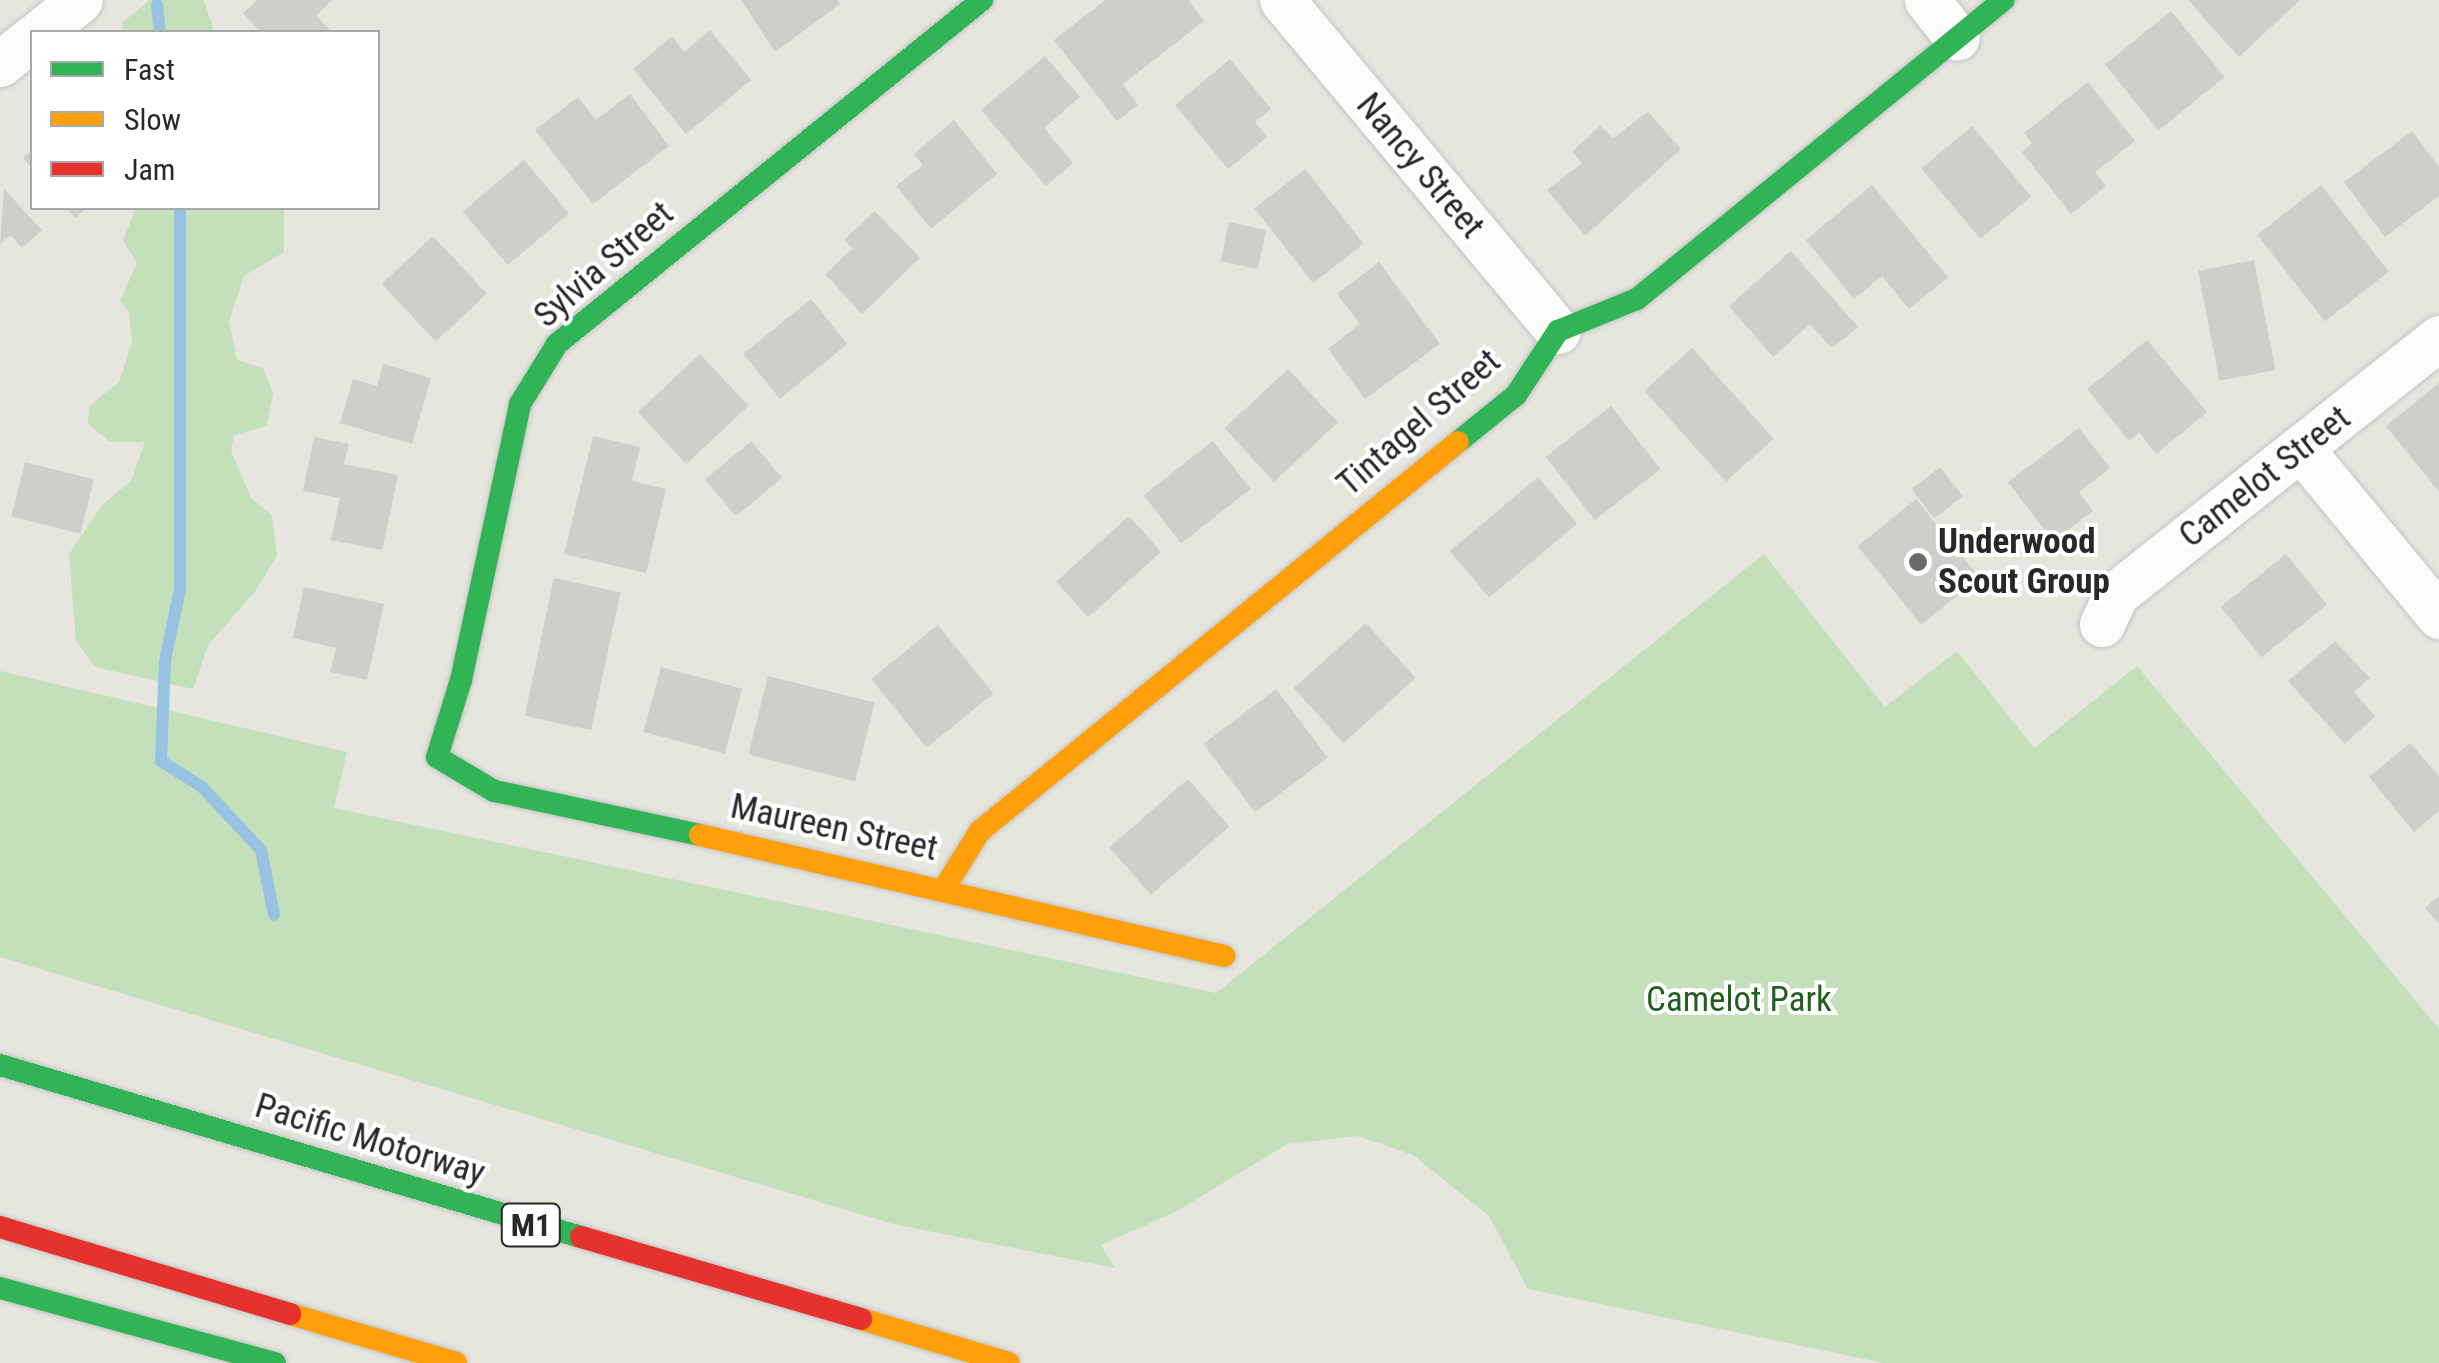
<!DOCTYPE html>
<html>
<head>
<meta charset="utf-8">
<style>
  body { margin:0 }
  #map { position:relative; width:2439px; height:1363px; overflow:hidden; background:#e6e5de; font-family:"Roboto Condensed",sans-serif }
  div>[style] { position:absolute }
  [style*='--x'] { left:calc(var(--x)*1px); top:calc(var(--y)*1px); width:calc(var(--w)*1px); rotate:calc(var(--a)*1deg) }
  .green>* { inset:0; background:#c3e0ba }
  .stream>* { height:12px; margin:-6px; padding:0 6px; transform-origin:6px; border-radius:6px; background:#98c2e2 }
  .building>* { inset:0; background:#cfcec9; transform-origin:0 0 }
  .roads { filter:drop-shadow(0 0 2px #c4c4c3) drop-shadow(0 0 2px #c4c4c3) }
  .street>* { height:45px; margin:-22.5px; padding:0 22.5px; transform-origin:22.5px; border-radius:22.5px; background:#fbfbfa }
  .fast>* { height:22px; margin:-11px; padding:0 11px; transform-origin:11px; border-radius:11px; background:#30b455 }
  .slow>* { height:22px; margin:-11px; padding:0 11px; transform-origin:11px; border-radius:11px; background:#ff9f0a }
  .jam>* { height:22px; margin:-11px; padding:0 11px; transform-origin:11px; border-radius:11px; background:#e5322d }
  .dots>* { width:28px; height:28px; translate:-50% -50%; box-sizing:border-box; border:5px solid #fff; border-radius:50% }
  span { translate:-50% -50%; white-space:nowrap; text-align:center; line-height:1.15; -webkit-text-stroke:8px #fff; paint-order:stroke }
  .shield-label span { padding:2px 8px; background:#fff; border:2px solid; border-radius:8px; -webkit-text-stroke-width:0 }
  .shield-label { font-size:32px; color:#282828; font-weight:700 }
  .street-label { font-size:35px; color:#282828 }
  .poi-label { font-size:35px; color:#282828; font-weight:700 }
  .left { translate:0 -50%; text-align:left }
  .park-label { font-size:35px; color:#215f1f }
  .legend { position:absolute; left:30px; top:30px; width:350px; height:180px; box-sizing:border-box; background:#fff; border:2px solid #a9a9a9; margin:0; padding:12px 18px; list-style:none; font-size:30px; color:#282828 }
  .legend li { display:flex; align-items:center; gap:20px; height:50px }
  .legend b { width:50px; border:2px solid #a9a9a9 }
</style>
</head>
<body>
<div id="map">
  <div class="green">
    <i style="clip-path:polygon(150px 0,204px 0,214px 32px,123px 32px,123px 22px)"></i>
    <i style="clip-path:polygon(136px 208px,284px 208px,284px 252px,244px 276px,229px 321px,237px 360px,263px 368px,273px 393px,267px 426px,234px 435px,231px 452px,252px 499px,272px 515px,277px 556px,254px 593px,208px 645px,193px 689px,95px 667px,76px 641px,69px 554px,103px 504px,131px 481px,145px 442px,110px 442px,88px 424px,89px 406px,119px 382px,132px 342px,129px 312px,120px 301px,137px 263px,123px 240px)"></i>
    <i style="clip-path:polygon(1764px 554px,1885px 707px,1957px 651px,2034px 748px,2137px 666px,2439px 1029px,2439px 1363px,1884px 1363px,1528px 1289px,1489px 1216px,1413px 1155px,1358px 1136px,1287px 1144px,1177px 1211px,1101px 1245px,1115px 1268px,893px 1224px,0 957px,0 671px,347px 752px,334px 808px,1216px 993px)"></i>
  </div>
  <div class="stream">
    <i style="--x:157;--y:5;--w:27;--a:84"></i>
    <i style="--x:180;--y:208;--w:381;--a:90"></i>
    <i style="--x:180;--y:589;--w:74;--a:101.8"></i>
    <i style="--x:165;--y:661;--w:100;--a:92.3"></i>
    <i style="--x:161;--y:761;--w:49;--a:32.4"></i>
    <i style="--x:202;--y:787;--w:86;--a:46.9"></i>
    <i style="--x:261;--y:850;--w:66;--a:78.7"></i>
  </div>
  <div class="building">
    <i style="clip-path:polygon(257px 0,333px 0,316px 15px,332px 32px,260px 32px,243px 13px)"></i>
    <i style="clip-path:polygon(741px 0,837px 0,840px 4px,775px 52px)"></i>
    <i style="clip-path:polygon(1105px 0,1188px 0,1204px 21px,1123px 84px,1138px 105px,1117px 121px,1054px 40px)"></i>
    <i style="clip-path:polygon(2188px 0,2300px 0,2239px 57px)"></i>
    <i style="left:2171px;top:11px;width:85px;height:85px;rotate:51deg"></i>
    <i style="clip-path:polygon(710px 30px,751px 80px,686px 134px,633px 69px,672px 36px,684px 52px)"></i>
    <i style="clip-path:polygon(1045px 56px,1080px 97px,1044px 128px,1073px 163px,1046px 186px,981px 110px)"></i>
    <i style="clip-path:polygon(1230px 59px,1271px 109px,1255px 122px,1267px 137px,1228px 169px,1175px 105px)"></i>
    <i style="clip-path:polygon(2088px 82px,2135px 141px,2095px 172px,2106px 186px,2071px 214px,2022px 152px,2032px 143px,2024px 133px)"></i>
    <i style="clip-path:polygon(630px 94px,669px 146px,593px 204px,535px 130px,578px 97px,596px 120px)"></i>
    <i style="clip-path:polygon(1648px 112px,1681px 149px,1585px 236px,1547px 190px,1582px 163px,1572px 152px,1600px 126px,1613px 138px)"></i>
    <i style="clip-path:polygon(954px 120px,997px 174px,931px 229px,896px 186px,923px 165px,914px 154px)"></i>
    <i style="left:1972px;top:126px;width:92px;height:66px;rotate:50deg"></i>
    <i style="clip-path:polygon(2412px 131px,2439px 167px,2439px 196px,2385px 237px,2344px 182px)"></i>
    <i style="clip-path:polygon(32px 149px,32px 169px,23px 158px)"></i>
    <i style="left:524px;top:160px;width:70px;height:80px;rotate:50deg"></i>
    <i style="left:1305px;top:169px;width:95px;height:64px;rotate:52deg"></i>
    <i style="clip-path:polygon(1872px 185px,1948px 277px,1909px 309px,1882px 276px,1854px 299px,1806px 240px)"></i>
    <i style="left:2321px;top:185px;width:110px;height:81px;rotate:52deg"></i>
    <i style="clip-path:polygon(4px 189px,42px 230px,22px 248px,10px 235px,0 245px)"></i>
    <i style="clip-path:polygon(66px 208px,87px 208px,75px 218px)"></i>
    <i style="clip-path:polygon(875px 211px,920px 258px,862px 314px,825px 274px,853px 248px,844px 240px)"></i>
    <i style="left:1229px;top:222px;width:38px;height:40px;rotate:12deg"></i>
    <i style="left:433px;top:236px;width:79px;height:70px;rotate:47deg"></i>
    <i style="clip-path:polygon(1791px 251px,1858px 327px,1832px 348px,1810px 324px,1773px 357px,1729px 306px)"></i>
    <i style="left:2254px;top:260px;width:112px;height:57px;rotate:79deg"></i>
    <i style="clip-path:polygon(1379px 262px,1440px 344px,1365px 399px,1328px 349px,1360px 324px,1337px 294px)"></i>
    <i style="left:811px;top:299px;width:58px;height:87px;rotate:51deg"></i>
    <i style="clip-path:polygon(2147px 340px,2207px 412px,2156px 454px,2139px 432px,2129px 441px,2087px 389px)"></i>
    <i style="left:1692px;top:348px;width:122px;height:64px;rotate:48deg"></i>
    <i style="left:700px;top:354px;width:71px;height:85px;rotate:47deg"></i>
    <i style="clip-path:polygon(383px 364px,431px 378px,412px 444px,340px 423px,353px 379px,377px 386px)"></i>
    <i style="left:1288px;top:369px;width:73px;height:87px;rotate:47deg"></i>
    <i style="clip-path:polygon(2439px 383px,2439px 492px,2386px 426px)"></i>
    <i style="left:1611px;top:406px;width:80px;height:83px;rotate:52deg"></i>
    <i style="clip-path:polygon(2079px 428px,2110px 468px,2079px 492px,2093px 511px,2053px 541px,2008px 482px)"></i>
    <i style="clip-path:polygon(593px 436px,640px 447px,632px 481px,666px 489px,646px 573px,564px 554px)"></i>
    <i style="clip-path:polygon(314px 437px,349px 444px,344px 464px,398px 475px,382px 550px,331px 540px,340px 498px,303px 491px)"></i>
    <i style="left:751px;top:441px;width:48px;height:60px;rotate:50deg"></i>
    <i style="left:1213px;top:441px;width:61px;height:88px;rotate:52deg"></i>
    <i style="left:25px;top:462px;width:71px;height:56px;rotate:14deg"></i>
    <i style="left:1940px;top:467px;width:37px;height:36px;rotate:52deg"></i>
    <i style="left:1538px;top:477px;width:61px;height:115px;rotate:50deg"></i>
    <i style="left:1916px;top:499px;width:101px;height:75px;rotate:51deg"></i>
    <i style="left:1129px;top:516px;width:48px;height:98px;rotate:48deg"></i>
    <i style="left:2286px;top:554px;width:65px;height:84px;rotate:51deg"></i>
    <i style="left:554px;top:578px;width:68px;height:141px;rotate:12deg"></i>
    <i style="clip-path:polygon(304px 587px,384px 604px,367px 680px,330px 672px,336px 648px,293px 638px)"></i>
    <i style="left:1366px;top:623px;width:74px;height:97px;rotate:48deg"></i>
    <i style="left:938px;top:625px;width:88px;height:86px;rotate:51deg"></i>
    <i style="clip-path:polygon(2335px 641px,2370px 678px,2354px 692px,2375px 716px,2345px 744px,2288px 681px)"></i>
    <i style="left:661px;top:667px;width:84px;height:67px;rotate:15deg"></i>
    <i style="left:768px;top:676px;width:110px;height:81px;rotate:14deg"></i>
    <i style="left:1276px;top:689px;width:86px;height:91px;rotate:53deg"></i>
    <i style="clip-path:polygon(2410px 743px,2439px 776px,2439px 811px,2414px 832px,2369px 777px)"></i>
    <i style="left:1188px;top:779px;width:63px;height:104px;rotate:49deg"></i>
    <i style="clip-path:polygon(2439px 896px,2439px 924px,2425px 908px)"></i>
  </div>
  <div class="roads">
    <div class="street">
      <i style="--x:1282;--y:0;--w:431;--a:50.2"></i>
      <i style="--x:1927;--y:0;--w:48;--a:51.7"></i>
      <i style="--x:40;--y:32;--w:51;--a:-38.7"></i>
      <i style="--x:0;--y:64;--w:41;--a:-39.1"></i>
      <i style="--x:2301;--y:449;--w:217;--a:50.4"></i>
      <i style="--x:2102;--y:624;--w:33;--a:-65"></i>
      <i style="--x:2116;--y:594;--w:412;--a:-38.4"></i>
    </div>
    <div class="fast">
      <i style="--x:1458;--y:442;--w:75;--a:-39"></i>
      <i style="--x:1516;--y:395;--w:77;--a:-56.7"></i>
      <i style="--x:1558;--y:331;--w:85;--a:-22.1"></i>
      <i style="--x:1637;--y:299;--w:473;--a:-39.2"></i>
      <i style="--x:700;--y:835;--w:211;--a:-167.9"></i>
      <i style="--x:494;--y:791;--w:66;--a:-149.2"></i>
      <i style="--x:437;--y:757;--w:81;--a:-72.7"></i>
      <i style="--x:461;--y:680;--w:282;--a:-77.9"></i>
      <i style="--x:520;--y:404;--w:70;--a:-58.3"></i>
      <i style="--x:557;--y:344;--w:547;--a:-38.99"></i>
      <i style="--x:0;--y:1065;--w:606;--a:16.49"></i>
      <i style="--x:0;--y:1288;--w:285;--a:15.3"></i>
    </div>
    <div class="slow">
      <i style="--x:700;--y:835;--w:538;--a:13"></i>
      <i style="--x:945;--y:887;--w:66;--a:-58"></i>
      <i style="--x:980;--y:831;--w:616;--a:-39.14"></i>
      <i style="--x:290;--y:1314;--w:173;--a:16.4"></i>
      <i style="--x:861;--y:1319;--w:154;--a:16.6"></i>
    </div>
    <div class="jam">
      <i style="--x:0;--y:1227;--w:303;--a:16.7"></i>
      <i style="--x:581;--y:1237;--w:292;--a:16.3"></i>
    </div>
  </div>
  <div class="dots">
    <i style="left:1918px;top:562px;background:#6a6a68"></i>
  </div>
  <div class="shield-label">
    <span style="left:531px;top:1225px">M1</span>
  </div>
  <div class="street-label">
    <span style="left:1420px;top:166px;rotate:50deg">Nancy Street</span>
    <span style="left:604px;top:265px;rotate:-41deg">Sylvia Street</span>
    <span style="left:1419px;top:423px;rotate:-41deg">Tintagel Street</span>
    <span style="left:2265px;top:477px;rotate:-38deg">Camelot Street</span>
    <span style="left:834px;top:828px;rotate:12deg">Maureen Street</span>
    <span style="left:370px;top:1140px;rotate:17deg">Pacific Motorway</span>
  </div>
  <div class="poi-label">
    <span class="left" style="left:1938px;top:562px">Underwood<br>Scout Group</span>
  </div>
  <div class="park-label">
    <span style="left:1739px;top:1000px">Camelot Park</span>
  </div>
  <ul class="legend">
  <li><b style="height:12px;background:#30b455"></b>Fast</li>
  <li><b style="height:12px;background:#ff9f0a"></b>Slow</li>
  <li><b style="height:12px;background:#e5322d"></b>Jam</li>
  </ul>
</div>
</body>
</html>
